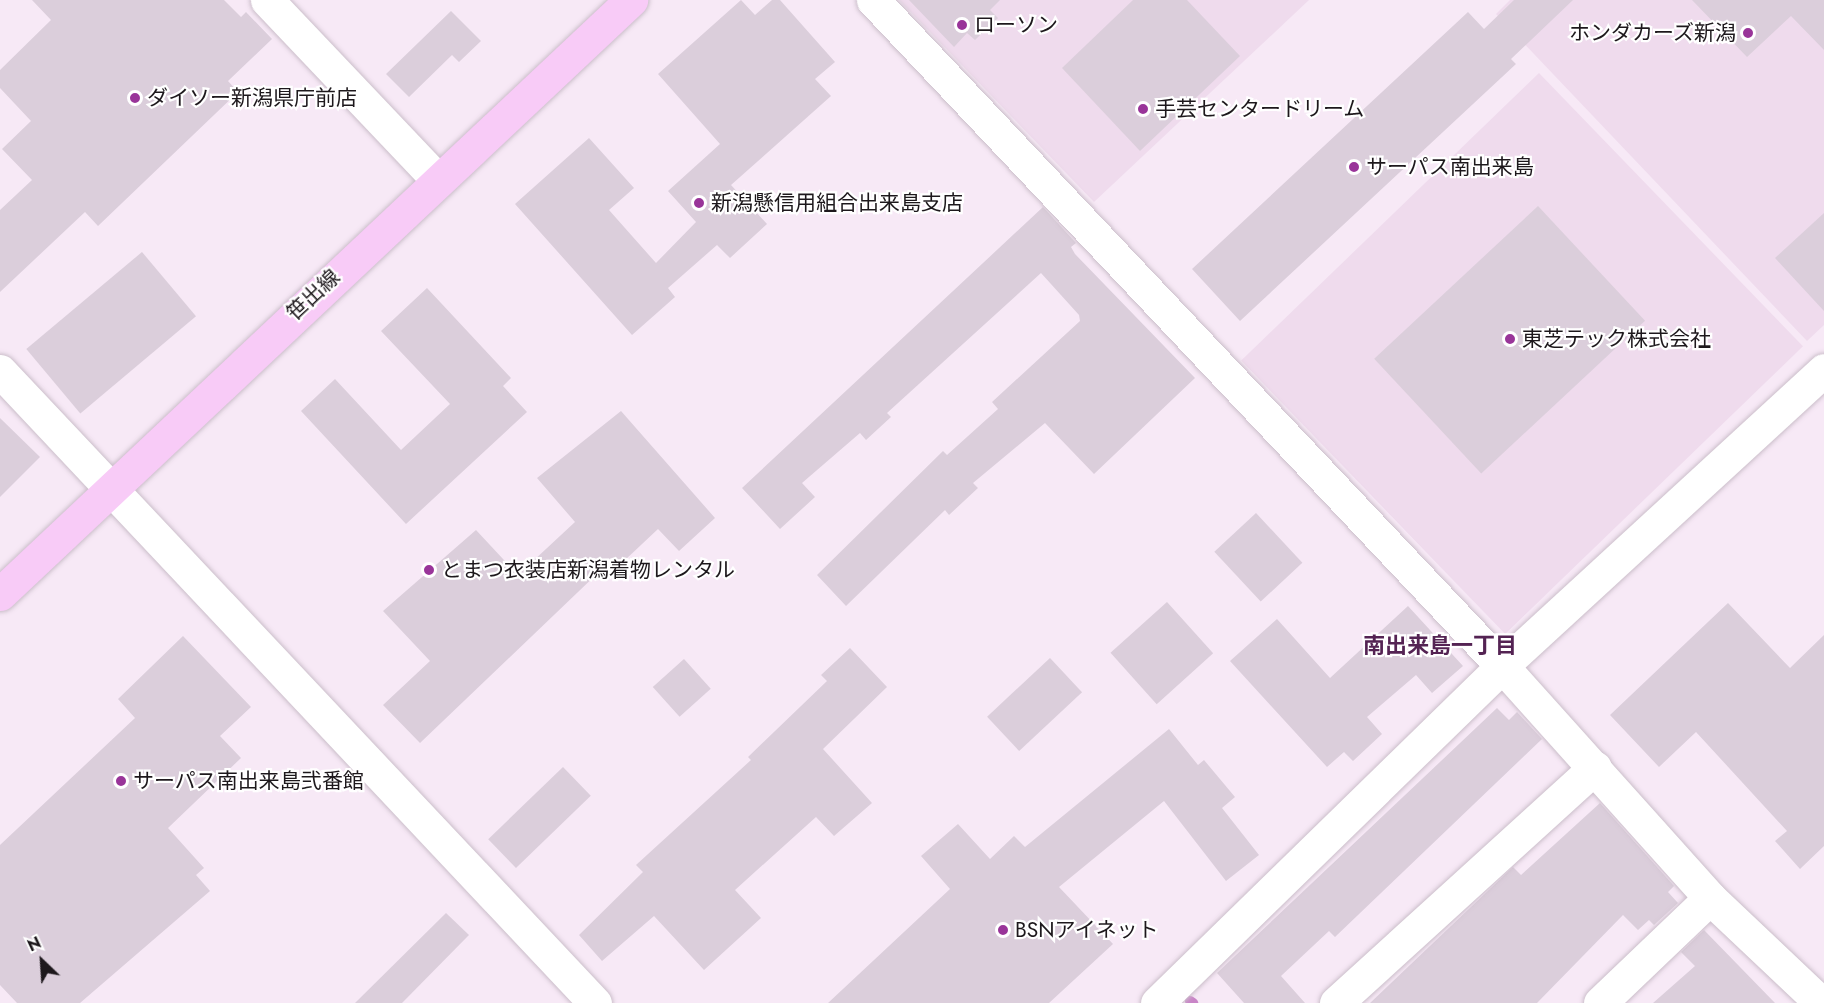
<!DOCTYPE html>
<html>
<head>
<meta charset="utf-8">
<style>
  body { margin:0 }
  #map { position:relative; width:1824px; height:1003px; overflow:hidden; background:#f7e9f6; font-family:Jost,"Noto Sans JP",sans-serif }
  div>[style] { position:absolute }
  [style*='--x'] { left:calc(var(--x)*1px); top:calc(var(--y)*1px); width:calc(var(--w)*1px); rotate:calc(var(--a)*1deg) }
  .built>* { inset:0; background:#efdbed; transform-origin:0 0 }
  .stream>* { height:10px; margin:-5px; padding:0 5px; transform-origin:5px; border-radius:5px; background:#c985c7 }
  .building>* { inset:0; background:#dbcedb; transform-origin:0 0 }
  .roads { filter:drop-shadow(0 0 2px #cbbeca) drop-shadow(0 0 2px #cbbeca) }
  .street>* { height:33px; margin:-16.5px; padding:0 16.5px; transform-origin:16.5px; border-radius:16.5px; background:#fff }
  .primary>* { height:33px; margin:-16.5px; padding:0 16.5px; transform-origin:16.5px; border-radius:16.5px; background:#f8cbf7 }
  .dots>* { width:16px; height:16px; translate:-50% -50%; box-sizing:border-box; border:3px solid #fff; border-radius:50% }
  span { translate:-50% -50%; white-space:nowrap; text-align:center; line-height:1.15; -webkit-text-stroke:4.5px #fff; paint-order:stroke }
  .poi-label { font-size:21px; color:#1d181c }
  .left { translate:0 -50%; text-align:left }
  .right { translate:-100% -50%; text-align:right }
  .street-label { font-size:21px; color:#1d181c }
  .neighbourhood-label { font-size:22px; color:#542353; font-weight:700 }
  .north { position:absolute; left:12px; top:931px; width:60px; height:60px; -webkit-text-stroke:4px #fff; paint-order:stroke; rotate:335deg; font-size:16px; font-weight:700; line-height:24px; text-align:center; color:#1d181c }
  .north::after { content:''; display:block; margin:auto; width:21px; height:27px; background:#1d181c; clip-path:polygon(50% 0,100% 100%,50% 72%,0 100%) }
</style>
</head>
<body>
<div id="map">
  <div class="built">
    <i style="clip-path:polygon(899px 0,1309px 0,1094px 202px)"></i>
    <i style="clip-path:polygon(1510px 0,1824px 0,1824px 325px,1807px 341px,1496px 14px)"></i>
    <i style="left:1539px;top:73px;width:380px;height:414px;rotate:46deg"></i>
  </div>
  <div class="stream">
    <i style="--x:1190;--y:1001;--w:4;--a:34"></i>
  </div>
  <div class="building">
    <i style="clip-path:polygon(32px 0,224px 0,241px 17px,246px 12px,272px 39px,228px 81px,238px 92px,98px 226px,85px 212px,0 292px,0 210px,32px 180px,2px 149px,31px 121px,0 88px,0 70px,51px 20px)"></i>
    <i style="clip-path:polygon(741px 0,755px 15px,772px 0,780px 0,835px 62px,815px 79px,831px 96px,731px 185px,767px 224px,730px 258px,717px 245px,668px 288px,675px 297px,632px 335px,515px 204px,589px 138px,634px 188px,609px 210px,656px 263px,696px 222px,668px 191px,720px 144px,658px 74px)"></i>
    <i style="clip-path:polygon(909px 0,1000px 0,990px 10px,998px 18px,975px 40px,967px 33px,954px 47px)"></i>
    <i style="clip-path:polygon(1133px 0,1187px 0,1240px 56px,1140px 151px,1062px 68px)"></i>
    <i style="clip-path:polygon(1514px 0,1573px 0,1511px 59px,1516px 64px,1240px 321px,1192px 269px,1468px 12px,1484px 29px)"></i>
    <i style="clip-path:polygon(1692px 0,1824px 0,1824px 50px,1791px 16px,1747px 57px)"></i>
    <i style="clip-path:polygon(451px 11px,481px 41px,459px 62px,452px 55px,409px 97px,386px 74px)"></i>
    <i style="left:1538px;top:206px;width:157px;height:224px;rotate:47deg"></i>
    <i style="clip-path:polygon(1043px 207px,1076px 243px,1071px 247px,1075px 254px,1195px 378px,1094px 474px,1045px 423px,973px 483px,978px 488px,949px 515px,945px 510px,846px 606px,817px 575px,943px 451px,947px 455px,998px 409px,992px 402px,1080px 321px,1079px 315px,1041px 273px,887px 413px,891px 417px,866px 440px,860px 433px,802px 483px,815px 497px,780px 529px,742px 488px)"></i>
    <i style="clip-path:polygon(1824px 213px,1824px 311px,1775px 258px)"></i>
    <i style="left:142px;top:252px;width:84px;height:151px;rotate:50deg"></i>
    <i style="clip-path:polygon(427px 288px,511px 378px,503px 386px,527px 412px,406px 524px,301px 411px,335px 379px,401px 450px,450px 404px,381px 331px)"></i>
    <i style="clip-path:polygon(621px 411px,715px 518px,679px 551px,658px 529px,608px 576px,601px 570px,420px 743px,383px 705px,430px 661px,383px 611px,476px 530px,518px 575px,575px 522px,537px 478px)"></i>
    <i style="clip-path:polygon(0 418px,40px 457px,0 497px)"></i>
    <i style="left:1256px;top:513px;width:68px;height:57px;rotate:47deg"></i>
    <i style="left:1167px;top:602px;width:69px;height:76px;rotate:48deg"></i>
    <i style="clip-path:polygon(1728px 603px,1790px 668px,1824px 635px,1824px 846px,1800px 869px,1775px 841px,1787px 831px,1696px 732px,1659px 767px,1610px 715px)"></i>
    <i style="clip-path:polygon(1408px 606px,1463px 666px,1432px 693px,1416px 675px,1367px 717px,1382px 734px,1353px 761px,1344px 752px,1327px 767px,1230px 661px,1277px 619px,1330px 678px)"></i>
    <i style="clip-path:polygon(183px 636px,251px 707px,220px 736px,241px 758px,168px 828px,204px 868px,196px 875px,210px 891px,80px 1003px,17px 1003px,0 985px,0 845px,135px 718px,118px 699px)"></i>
    <i style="clip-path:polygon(850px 648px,887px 687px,823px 749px,872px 803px,834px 836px,816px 817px,735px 890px,761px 918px,704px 970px,654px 916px,602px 961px,579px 935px,643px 872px,636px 865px,751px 760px,748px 757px,827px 681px,821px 675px)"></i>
    <i style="left:1050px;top:658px;width:47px;height:86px;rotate:47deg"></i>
    <i style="left:684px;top:659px;width:40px;height:42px;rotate:48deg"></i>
    <i style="clip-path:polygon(1497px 708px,1509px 720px,1517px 712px,1542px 739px,1335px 937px,1329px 931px,1281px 976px,1305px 1003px,1244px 1003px,1217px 973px)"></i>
    <i style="clip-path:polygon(1169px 729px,1198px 765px,1204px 760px,1235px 797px,1222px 808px,1259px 855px,1226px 881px,1164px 801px,1059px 887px,1113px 944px,1049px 1003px,828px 1003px,950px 889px,921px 856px,958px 824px,990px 859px,1014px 836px,1025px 847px)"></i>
    <i style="left:563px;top:767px;width:40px;height:104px;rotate:46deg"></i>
    <i style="clip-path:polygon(1600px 803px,1674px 886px,1668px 892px,1678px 903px,1654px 925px,1649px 920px,1638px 930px,1623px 915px,1537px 1003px,1370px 1003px,1513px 867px,1521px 875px)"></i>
    <i style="clip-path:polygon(446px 913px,469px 935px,402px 1003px,355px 1003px)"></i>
    <i style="clip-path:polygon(1704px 930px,1775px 1003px,1653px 1003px,1695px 966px,1681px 952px)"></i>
  </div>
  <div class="roads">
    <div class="street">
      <i style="--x:267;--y:0;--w:247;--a:46.5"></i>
      <i style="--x:873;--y:0;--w:916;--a:46.64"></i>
      <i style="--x:1502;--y:666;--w:312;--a:48.1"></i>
      <i style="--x:1710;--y:898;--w:153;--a:43.4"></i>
      <i style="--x:0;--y:371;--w:868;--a:46.73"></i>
      <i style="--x:1157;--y:1003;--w:482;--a:-44.3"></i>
      <i style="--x:1502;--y:666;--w:437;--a:-42.6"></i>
      <i style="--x:1336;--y:1003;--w:350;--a:-42.3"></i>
      <i style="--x:1600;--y:1003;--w:152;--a:-43.7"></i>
    </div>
    <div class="primary">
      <i style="--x:0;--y:594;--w:867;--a:-43.27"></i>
    </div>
  </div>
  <div class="dots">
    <i style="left:962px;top:25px;background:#993499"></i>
    <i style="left:1748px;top:33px;background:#993499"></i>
    <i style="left:135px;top:98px;background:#993499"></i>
    <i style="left:1143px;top:109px;background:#993499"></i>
    <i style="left:1354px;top:167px;background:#993499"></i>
    <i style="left:699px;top:203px;background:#993499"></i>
    <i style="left:1510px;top:339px;background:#993499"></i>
    <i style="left:429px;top:570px;background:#993499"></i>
    <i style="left:121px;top:781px;background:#993499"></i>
    <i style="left:1003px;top:930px;background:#993499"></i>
  </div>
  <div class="poi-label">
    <span class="left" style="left:974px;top:25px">ローソン</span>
    <span class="right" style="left:1736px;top:33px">ホンダカーズ新潟</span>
    <span class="left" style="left:147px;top:98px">ダイソー新潟県庁前店</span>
    <span class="left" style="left:1155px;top:109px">手芸センタードリーム</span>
    <span class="left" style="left:1366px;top:167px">サーパス南出来島</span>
    <span class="left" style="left:711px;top:203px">新潟懸信用組合出来島支店</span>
    <span class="left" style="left:1522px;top:339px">東芝テック株式会社</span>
    <span class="left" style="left:441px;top:570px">とまつ衣装店新潟着物レンタル</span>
    <span class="left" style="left:133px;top:781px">サーパス南出来島弐番館</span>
    <span class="left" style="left:1015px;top:930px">BSNアイネット</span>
  </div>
  <div class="street-label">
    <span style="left:313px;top:295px;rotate:-43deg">笹出線</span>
  </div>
  <div class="neighbourhood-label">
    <span style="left:1440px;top:646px">南出来島一丁目</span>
  </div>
  <div class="north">N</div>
</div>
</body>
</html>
